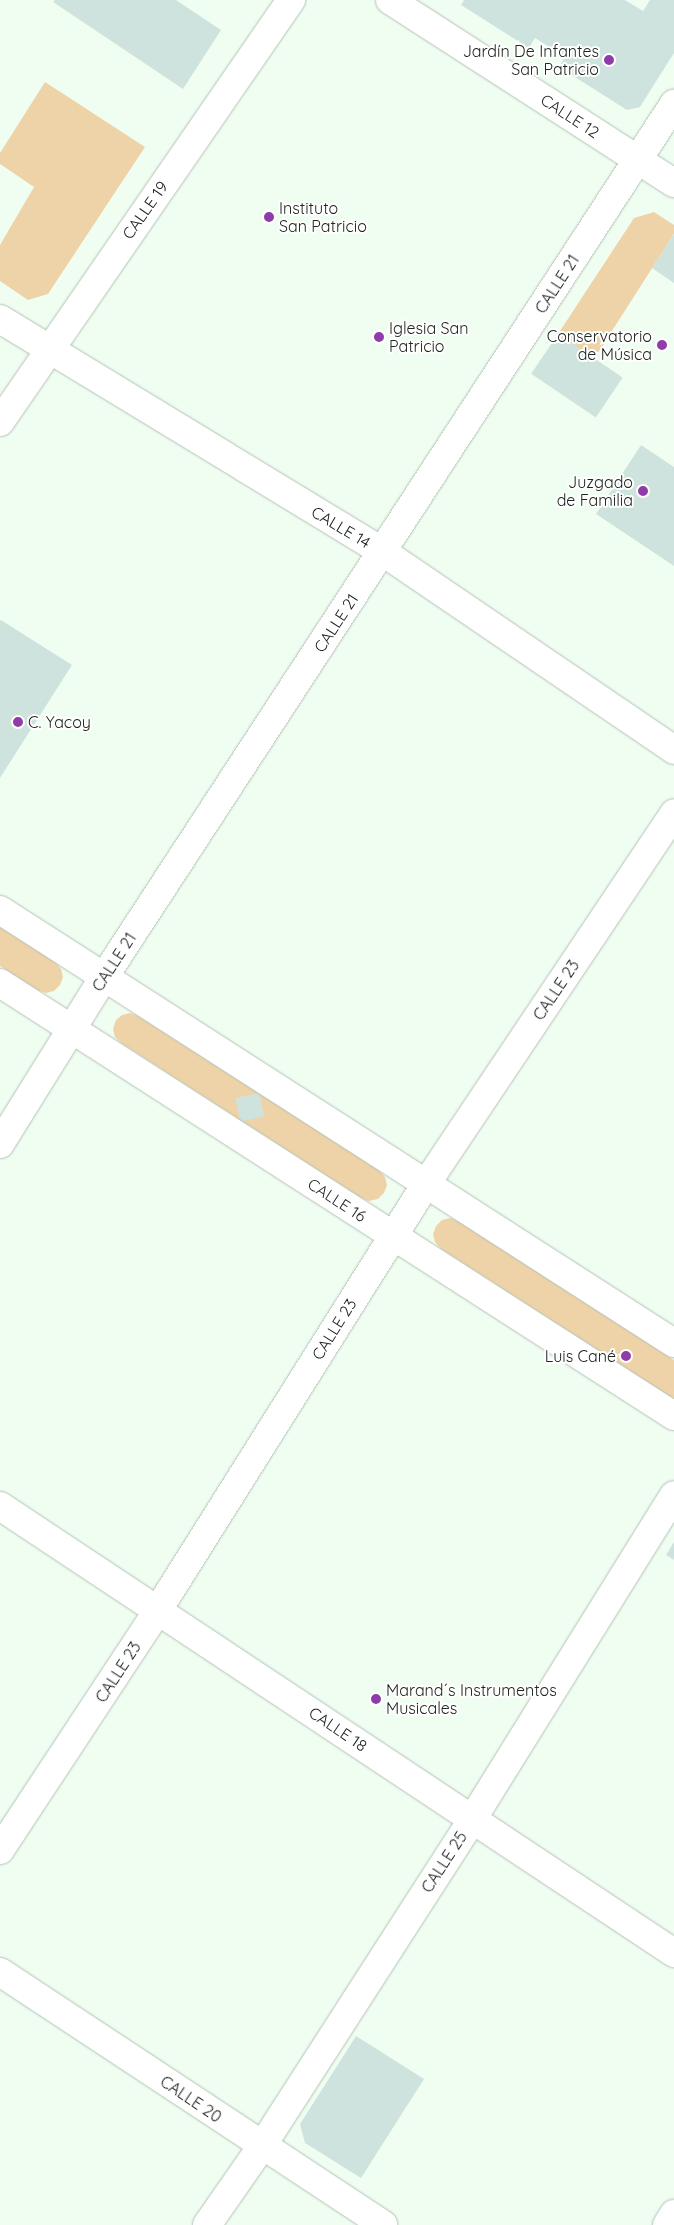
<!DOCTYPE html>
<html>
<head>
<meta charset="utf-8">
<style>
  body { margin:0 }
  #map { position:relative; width:674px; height:2225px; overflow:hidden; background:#f0fef1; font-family:Quicksand,sans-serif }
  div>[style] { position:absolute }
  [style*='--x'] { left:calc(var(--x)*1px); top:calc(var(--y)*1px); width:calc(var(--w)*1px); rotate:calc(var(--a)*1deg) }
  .green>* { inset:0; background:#efd3a8 }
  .building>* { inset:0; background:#cfe3de; transform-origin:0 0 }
  .roads { filter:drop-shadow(0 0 1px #b5c2b6) drop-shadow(0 0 1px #b5c2b6) }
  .minor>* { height:28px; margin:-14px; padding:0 14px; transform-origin:14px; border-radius:14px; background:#fff }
  .dots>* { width:14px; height:14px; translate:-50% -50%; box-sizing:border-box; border:2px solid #fff; border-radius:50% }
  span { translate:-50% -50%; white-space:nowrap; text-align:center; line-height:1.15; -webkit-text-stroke:4px #fff; paint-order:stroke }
  .poi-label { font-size:16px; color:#202520 }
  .right { translate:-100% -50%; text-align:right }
  .left { translate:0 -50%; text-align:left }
  .street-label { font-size:16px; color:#202520 }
</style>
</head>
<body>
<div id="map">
  <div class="green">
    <i style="clip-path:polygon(45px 82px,145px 147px,48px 294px,28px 300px,0 281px,0 245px,34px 187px,0 164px,0 153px)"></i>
    <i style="clip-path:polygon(654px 212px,674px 225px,674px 234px,594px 359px,558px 334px,634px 218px)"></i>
    <i style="clip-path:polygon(0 927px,55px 962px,61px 969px,63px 977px,60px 985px,54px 991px,46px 993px,37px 990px,0 966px)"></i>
    <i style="clip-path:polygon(130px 1013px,138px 1016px,379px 1170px,385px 1177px,387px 1185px,384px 1193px,378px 1199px,369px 1201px,361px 1198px,121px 1043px,115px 1037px,113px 1029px,116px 1020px,122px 1015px)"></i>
    <i style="clip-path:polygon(450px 1218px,458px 1221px,674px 1360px,674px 1399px,441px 1249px,435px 1242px,433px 1234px,436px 1226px,442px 1220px)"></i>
  </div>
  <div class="building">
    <i style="clip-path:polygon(55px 0,176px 0,221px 30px,183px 89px,53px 2px)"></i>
    <i style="clip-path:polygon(464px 0,625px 0,643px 11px,650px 0,674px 0,674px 53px,640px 107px,627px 110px,559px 67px,565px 57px,535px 38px,529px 48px,461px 5px)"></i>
    <i style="clip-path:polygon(674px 234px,674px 283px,652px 268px)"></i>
    <i style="left:558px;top:334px;width:78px;height:48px;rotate:34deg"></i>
    <i style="clip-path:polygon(641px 445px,674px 467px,674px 566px,596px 514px)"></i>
    <i style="clip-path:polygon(1px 620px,72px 665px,0 778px,0 621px)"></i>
    <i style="left:259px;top:1093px;width:24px;height:24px;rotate:78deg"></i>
    <i style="clip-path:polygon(674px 1542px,674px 1560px,666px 1555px)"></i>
    <i style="clip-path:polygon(356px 2036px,424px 2079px,361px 2178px,305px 2143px,300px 2124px)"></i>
  </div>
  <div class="roads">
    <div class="minor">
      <i style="--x:390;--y:0;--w:338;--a:32.8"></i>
      <i style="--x:0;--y:319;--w:448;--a:31.3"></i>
      <i style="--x:383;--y:552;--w:352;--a:34.2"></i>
      <i style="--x:0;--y:422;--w:513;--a:-55.41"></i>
      <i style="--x:0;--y:910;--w:801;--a:32.72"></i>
      <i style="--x:0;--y:983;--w:801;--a:32.72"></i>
      <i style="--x:0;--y:1144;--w:197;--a:-58.1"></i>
      <i style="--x:104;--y:977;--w:1043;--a:-56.86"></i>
      <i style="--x:0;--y:1506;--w:809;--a:33.55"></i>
      <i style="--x:0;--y:1850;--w:287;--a:-56.6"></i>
      <i style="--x:158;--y:1610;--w:503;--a:-57.83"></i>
      <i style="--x:426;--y:1184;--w:446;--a:-56.2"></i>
      <i style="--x:0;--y:1972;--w:459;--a:33.4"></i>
      <i style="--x:207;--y:2225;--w:96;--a:-55.2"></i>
      <i style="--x:262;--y:2146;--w:390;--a:-57.2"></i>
      <i style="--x:473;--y:1818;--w:380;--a:-58.1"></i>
      <i style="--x:667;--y:2225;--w:13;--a:-58"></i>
    </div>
  </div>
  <div class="dots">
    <i style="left:609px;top:60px;background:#8f3ba9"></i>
    <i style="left:269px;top:217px;background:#8f3ba9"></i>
    <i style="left:379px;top:337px;background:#8f3ba9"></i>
    <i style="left:662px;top:345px;background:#8f3ba9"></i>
    <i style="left:643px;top:491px;background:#8f3ba9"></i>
    <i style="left:18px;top:722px;background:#8f3ba9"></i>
    <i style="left:626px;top:1356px;background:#8f3ba9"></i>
    <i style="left:376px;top:1699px;background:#8f3ba9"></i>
  </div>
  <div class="poi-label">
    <span class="right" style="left:599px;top:60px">Jardín De Infantes<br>San Patricio</span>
    <span class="left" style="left:279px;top:217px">Instituto<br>San Patricio</span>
    <span class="left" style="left:389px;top:337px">Iglesia San<br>Patricio</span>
    <span class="right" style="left:652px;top:345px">Conservatorio<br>de Música</span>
    <span class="right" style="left:633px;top:491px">Juzgado<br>de Familia</span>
    <span class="left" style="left:28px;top:722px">C. Yacoy</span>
    <span class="right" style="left:616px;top:1356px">Luis Cané</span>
    <span class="left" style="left:386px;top:1699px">Marand´s Instrumentos<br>Musicales</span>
  </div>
  <div class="street-label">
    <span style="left:570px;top:116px;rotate:33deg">CALLE 12</span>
    <span style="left:145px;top:210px;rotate:-55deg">CALLE 19</span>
    <span style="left:557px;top:284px;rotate:-57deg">CALLE 21</span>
    <span style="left:341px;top:527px;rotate:31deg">CALLE 14</span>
    <span style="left:336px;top:623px;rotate:-57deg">CALLE 21</span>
    <span style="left:114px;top:962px;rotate:-57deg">CALLE 21</span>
    <span style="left:556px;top:990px;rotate:-56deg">CALLE 23</span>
    <span style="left:337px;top:1200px;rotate:33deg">CALLE 16</span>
    <span style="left:334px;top:1329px;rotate:-58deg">CALLE 23</span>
    <span style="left:118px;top:1672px;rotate:-57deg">CALLE 23</span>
    <span style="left:338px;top:1729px;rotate:34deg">CALLE 18</span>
    <span style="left:444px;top:1862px;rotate:-57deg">CALLE 25</span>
    <span style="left:191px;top:2099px;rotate:34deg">CALLE 20</span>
  </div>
</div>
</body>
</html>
